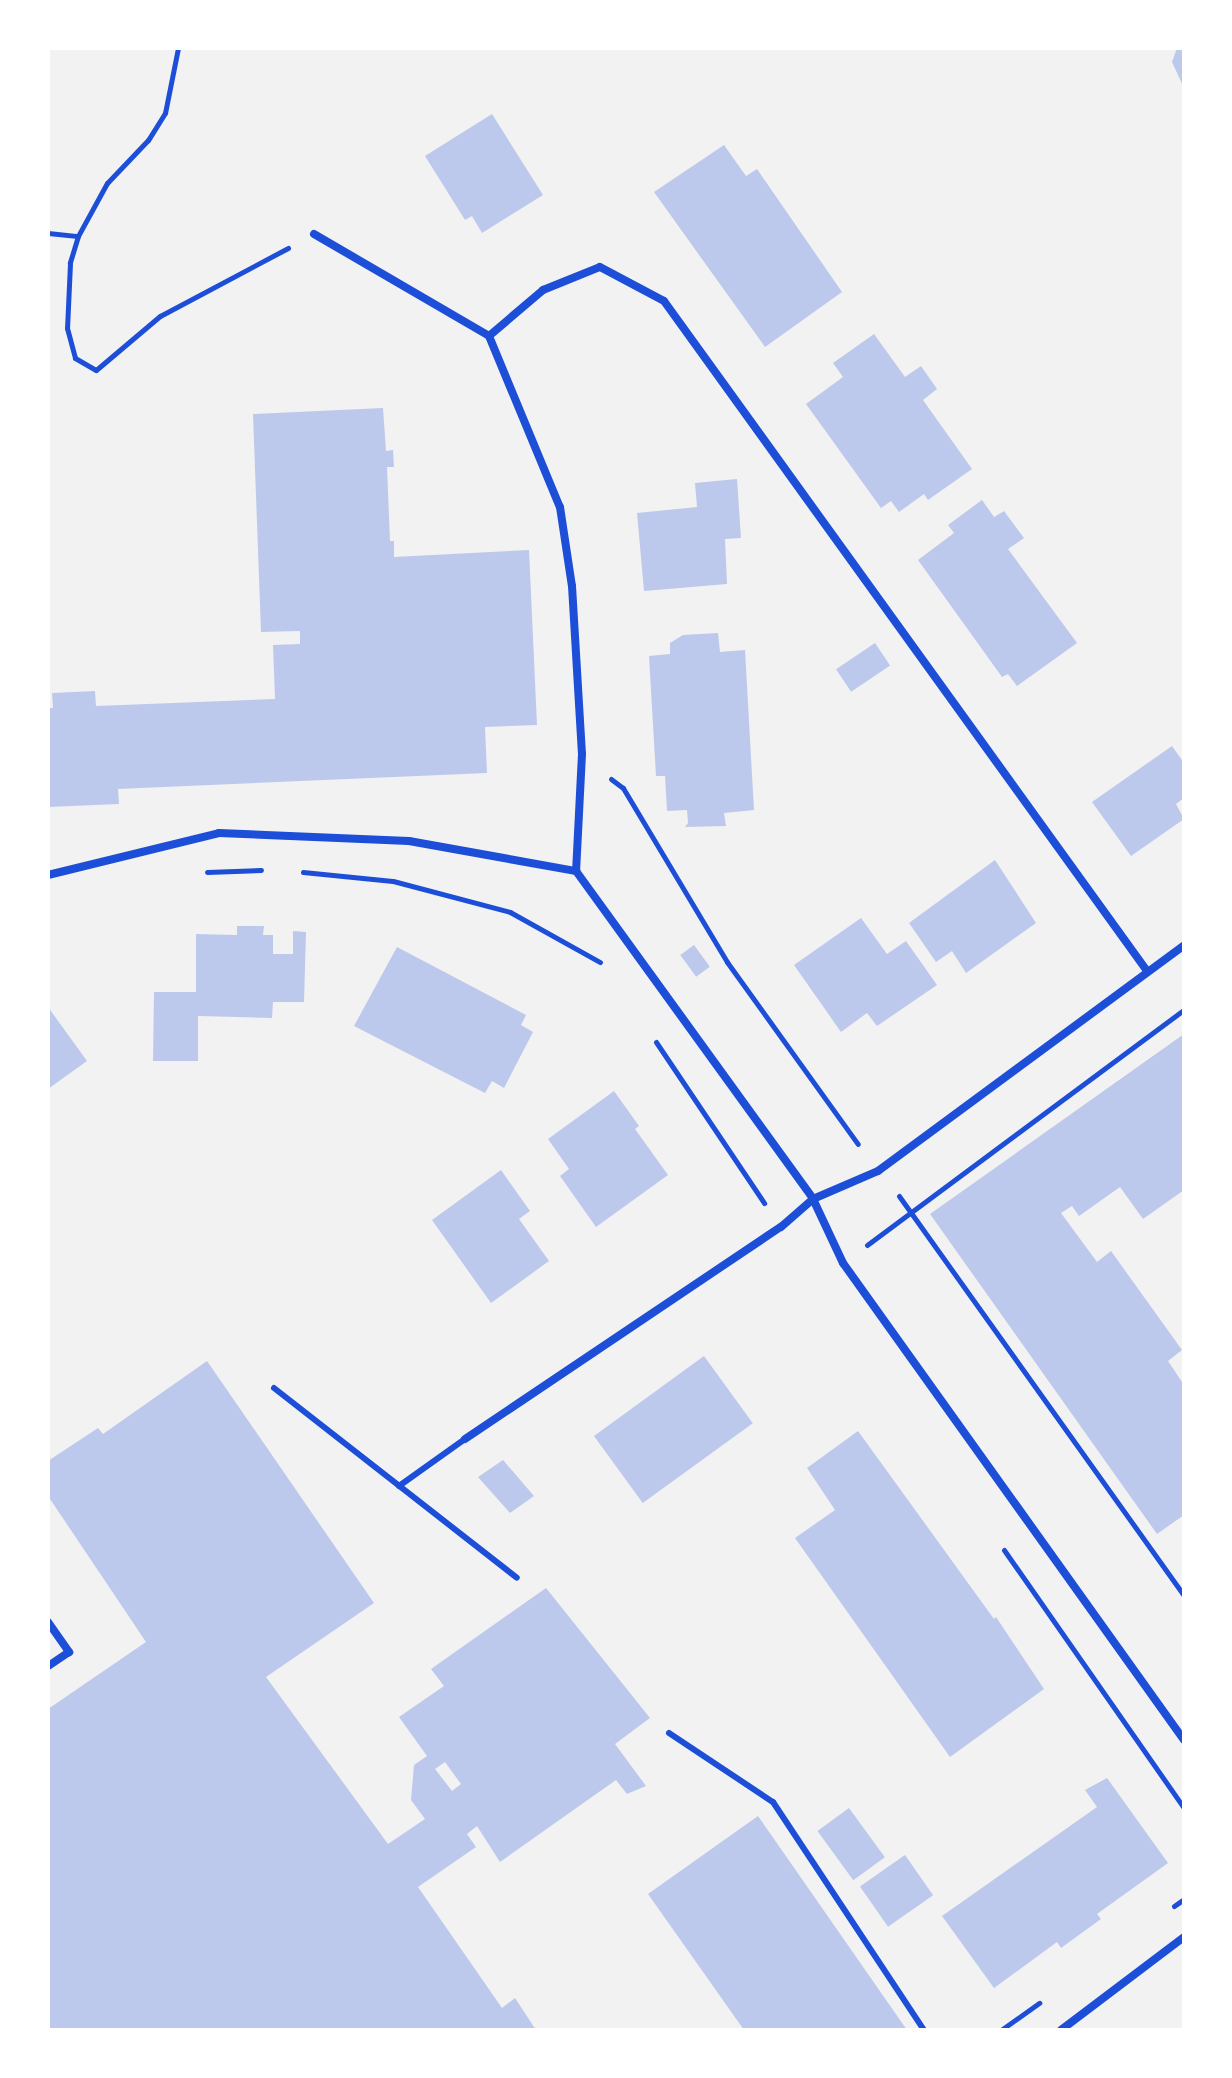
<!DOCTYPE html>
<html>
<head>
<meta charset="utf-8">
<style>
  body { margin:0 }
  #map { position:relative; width:1232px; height:2078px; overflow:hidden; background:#f2f2f2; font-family:Signika,sans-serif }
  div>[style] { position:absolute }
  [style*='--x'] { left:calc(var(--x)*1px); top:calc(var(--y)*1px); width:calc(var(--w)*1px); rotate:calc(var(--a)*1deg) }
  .building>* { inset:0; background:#bdc9ec; transform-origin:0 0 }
  .path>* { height:5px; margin:-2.5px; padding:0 2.5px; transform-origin:2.5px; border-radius:2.5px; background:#1d4ed8 }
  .service>* { height:6px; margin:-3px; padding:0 3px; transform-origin:3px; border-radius:3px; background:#1d4ed8 }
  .minor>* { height:8px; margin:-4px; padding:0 4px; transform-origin:4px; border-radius:4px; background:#1d4ed8 }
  span { translate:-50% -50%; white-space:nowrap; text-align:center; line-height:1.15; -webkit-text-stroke:8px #fff; paint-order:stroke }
  .frame { position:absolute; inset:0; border:50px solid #fff; pointer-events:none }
</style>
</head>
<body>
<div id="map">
  <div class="building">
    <i style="clip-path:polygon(1177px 48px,1184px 48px,1184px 88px,1172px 62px)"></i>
    <i style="clip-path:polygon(492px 114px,543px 195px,482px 233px,472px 216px,465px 220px,425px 156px)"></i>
    <i style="clip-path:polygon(724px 145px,746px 176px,757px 169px,842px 292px,765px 347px,654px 192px)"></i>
    <i style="clip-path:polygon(874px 334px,905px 377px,921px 366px,937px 389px,923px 400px,972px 469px,928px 500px,924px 494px,899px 512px,891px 501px,881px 508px,806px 404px,843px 377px,833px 363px)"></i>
    <i style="clip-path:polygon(383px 408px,386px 451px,393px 450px,394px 467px,387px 467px,390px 541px,394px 541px,394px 557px,529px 550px,537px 725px,485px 727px,487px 773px,118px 789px,119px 804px,48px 807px,48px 708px,53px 708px,52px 693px,95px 691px,96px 706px,275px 699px,273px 645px,300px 644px,300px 631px,261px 632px,253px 414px)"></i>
    <i style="clip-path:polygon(737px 479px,741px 538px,725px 539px,727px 584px,644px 591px,637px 513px,697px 507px,695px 483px)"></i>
    <i style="clip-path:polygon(982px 500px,994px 517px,1004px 511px,1024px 538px,1008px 549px,1077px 643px,1017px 686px,1008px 674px,1002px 677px,918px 560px,954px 533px,948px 525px)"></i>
    <i style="clip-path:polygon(718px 633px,720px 652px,745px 650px,754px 810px,724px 813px,726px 826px,685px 827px,688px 823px,687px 810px,667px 811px,665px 776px,656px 776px,649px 656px,670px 654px,670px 643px,683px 635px)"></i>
    <i style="left:875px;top:643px;width:27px;height:47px;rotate:56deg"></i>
    <i style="clip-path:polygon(1172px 746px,1184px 763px,1184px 798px,1176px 804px,1184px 819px,1131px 856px,1092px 802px)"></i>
    <i style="clip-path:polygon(995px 860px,1036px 923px,966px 973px,952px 951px,936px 962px,909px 923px)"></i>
    <i style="clip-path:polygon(861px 918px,887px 954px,906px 941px,937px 985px,877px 1026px,867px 1013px,841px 1032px,794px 965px)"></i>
    <i style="clip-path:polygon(237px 926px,264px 926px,263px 935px,273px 935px,273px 954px,293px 954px,293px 931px,306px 932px,304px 1002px,273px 1002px,272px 1018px,198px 1016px,198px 1061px,153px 1061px,154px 992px,196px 992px,196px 934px,237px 935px)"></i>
    <i style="left:694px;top:945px;width:27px;height:17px;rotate:54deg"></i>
    <i style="clip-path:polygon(397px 947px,526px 1015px,521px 1025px,533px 1032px,504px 1088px,492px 1081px,485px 1093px,354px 1026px)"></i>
    <i style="clip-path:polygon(48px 1007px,87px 1061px,48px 1089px)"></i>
    <i style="clip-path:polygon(1184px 1034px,1184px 1190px,1143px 1219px,1120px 1187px,1079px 1216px,1072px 1206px,1061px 1213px,1097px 1262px,1111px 1251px,1182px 1350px,1168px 1361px,1184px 1385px,1184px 1515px,1157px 1534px,930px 1214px)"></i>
    <i style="clip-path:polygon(614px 1091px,639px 1126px,635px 1129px,668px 1175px,596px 1227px,560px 1176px,569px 1169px,548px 1139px)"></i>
    <i style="clip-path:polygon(501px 1170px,530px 1211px,519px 1219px,549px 1261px,491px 1303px,432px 1220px)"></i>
    <i style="left:704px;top:1356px;width:83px;height:136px;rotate:54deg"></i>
    <i style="clip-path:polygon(evenodd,207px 1361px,374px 1603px,266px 1677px,388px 1844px,425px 1819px,411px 1800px,414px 1765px,427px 1756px,399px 1717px,444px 1686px,431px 1669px,546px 1588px,650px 1718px,615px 1744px,646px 1786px,627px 1794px,616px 1780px,500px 1862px,477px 1826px,467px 1834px,476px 1847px,418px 1887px,502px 2008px,515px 1998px,536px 2030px,48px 2030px,48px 1709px,146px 1642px,48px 1496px,48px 1461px,98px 1428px,103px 1434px,207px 1361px,445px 1762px,461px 1784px,452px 1791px,435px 1769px,445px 1762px)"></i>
    <i style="clip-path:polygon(858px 1431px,994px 1619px,996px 1617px,1044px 1689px,950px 1757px,795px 1538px,835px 1510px,807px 1468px)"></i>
    <i style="clip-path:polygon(503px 1460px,534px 1496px,510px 1513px,478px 1477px)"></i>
    <i style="clip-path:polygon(1107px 1778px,1168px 1863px,1097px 1914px,1101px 1919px,1061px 1948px,1057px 1942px,994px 1988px,942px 1916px,1097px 1807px,1085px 1790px)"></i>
    <i style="left:849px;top:1808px;width:61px;height:39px;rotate:54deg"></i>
    <i style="clip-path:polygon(758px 1816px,907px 2030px,744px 2030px,648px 1894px)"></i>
    <i style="left:905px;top:1855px;width:49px;height:55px;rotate:55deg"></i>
  </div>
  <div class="path">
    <i style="--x:178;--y:48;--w:66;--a:101.3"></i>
    <i style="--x:165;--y:113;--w:32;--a:122"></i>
    <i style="--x:148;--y:140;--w:59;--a:133.6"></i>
    <i style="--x:107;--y:183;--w:60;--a:118.7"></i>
    <i style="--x:78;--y:236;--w:28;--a:107"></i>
    <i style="--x:70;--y:263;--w:65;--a:92.6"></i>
    <i style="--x:67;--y:328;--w:31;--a:75"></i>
    <i style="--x:75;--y:358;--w:24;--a:30"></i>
    <i style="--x:96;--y:370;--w:84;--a:-40.2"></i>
    <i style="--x:160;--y:316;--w:145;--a:-28"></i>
    <i style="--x:48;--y:233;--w:30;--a:6"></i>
    <i style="--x:611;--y:779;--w:15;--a:37"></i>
    <i style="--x:623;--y:788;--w:203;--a:59.1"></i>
    <i style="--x:727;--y:962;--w:224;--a:54.3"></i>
    <i style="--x:207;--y:872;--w:54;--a:-2.1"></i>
    <i style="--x:303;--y:872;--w:90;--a:5.7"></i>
    <i style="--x:393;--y:881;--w:121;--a:14.8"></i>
    <i style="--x:510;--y:912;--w:103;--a:29.1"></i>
    <i style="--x:656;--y:1042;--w:194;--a:56.1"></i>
    <i style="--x:899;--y:1196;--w:491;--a:54.5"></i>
    <i style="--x:867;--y:1245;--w:395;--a:-36.6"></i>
    <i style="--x:1004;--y:1550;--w:315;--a:55.1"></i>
    <i style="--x:1174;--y:1906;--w:12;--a:-35"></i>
    <i style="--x:1001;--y:2030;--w:47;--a:-35.4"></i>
  </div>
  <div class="service">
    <i style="--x:274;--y:1388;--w:308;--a:38"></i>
    <i style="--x:399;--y:1486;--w:81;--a:-35.5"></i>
    <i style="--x:669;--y:1733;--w:125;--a:33.6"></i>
    <i style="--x:773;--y:1802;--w:273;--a:56.5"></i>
  </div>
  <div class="minor">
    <i style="--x:314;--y:234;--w:203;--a:30.2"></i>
    <i style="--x:489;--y:336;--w:185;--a:67.5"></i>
    <i style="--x:560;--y:507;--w:80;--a:81.4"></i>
    <i style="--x:572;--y:586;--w:168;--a:86.6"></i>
    <i style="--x:582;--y:754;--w:117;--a:92.9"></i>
    <i style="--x:576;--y:871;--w:405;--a:54.1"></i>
    <i style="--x:813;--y:1199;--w:71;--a:64.9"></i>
    <i style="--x:843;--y:1263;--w:586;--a:54.44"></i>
    <i style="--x:489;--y:336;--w:71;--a:-40.4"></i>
    <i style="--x:543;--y:290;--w:61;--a:-22"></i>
    <i style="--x:600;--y:267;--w:72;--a:28"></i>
    <i style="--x:664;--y:301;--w:826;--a:54.21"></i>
    <i style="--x:48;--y:875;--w:176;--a:-13.8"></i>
    <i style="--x:219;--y:833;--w:190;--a:2.4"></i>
    <i style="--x:409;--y:841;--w:170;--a:10.2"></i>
    <i style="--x:465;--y:1439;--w:381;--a:-33.9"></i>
    <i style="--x:781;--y:1227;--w:43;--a:-41.2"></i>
    <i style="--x:813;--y:1199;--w:71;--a:-23.3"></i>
    <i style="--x:878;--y:1171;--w:380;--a:-36.4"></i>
    <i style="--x:48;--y:1622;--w:37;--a:55"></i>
    <i style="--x:69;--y:1652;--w:25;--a:146"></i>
    <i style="--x:1061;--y:2030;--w:154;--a:-37.1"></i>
  </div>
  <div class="frame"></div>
</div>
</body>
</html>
